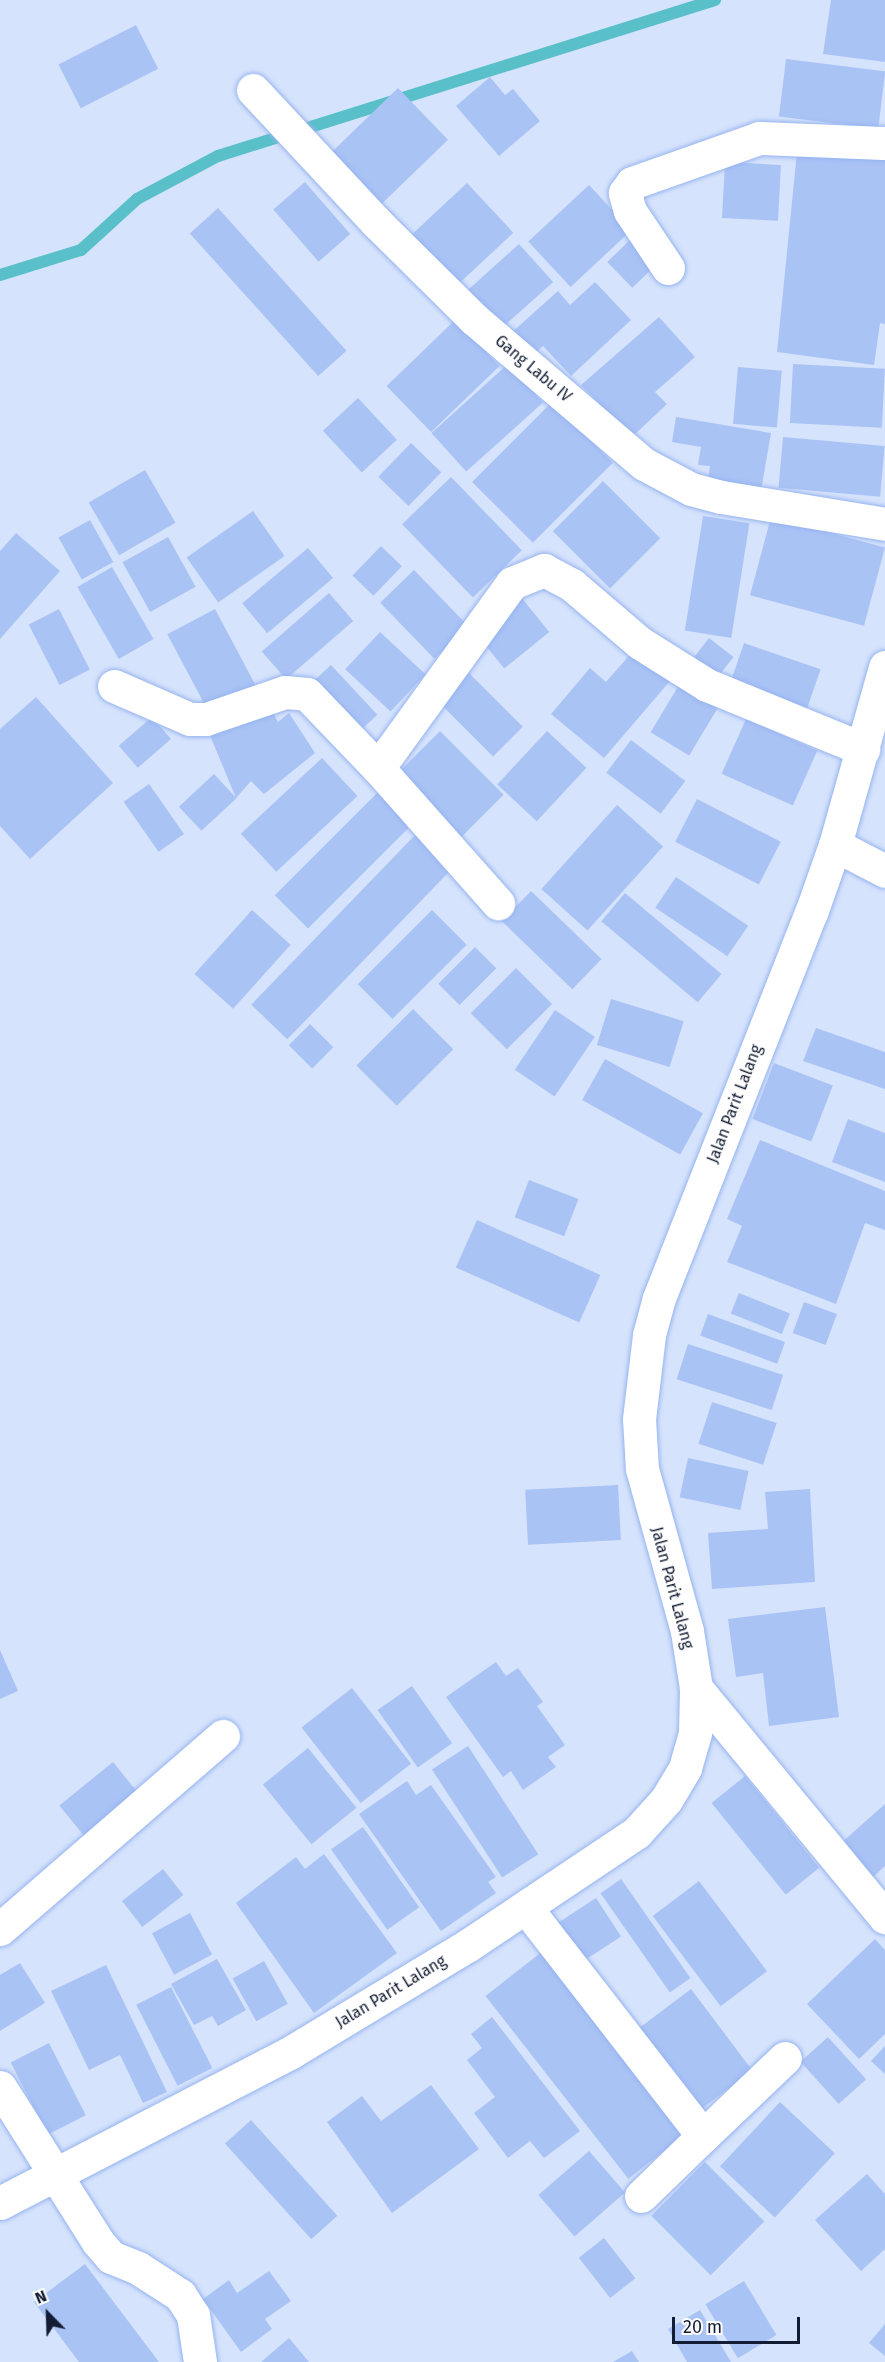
<!DOCTYPE html>
<html>
<head>
<meta charset="utf-8">
<style>
  body { margin:0 }
  #map { position:relative; width:885px; height:2362px; overflow:hidden; background:#d6e3fc; font-family:"Fira Sans",sans-serif }
  div>[style] { position:absolute }
  [style*='--x'] { left:calc(var(--x)*1px); top:calc(var(--y)*1px); width:calc(var(--w)*1px); rotate:calc(var(--a)*1deg) }
  .stream>* { height:12px; margin:-6px; padding:0 6px; transform-origin:6px; border-radius:6px; background:#59bfc9 }
  .building>* { inset:0; background:#aac3f5; transform-origin:0 0 }
  .roads { filter:drop-shadow(0 0 2px #96b4f0) drop-shadow(0 0 2px #96b4f0) }
  .minor>* { height:33px; margin:-16.5px; padding:0 16.5px; transform-origin:16.5px; border-radius:16.5px; background:#fff }
  span { translate:-50% -50%; white-space:nowrap; text-align:center; line-height:1.15; -webkit-text-stroke:5px #fff; paint-order:stroke }
  .street-label { font-size:16px; color:#121c33 }
  .north { position:absolute; left:18px; top:2284px; width:60px; height:60px; -webkit-text-stroke:4px #fff; paint-order:stroke; rotate:337deg; font-size:16px; font-weight:700; line-height:24px; text-align:center; color:#121c33 }
  .north::after { content:''; display:block; margin:auto; width:21px; height:27px; background:#121c33; clip-path:polygon(50% 0,100% 100%,50% 72%,0 100%) }
  .scale { position:absolute; left:672px; top:2317px; width:128px; height:27px; box-sizing:border-box; border:3px solid #121c33; border-top:0; padding-left:8px; font-size:18px; line-height:21px; white-space:nowrap; color:#121c33; -webkit-text-stroke:4px #fff; paint-order:stroke }
</style>
</head>
<body>
<div id="map">
  <div class="stream">
    <i style="--x:0;--y:275;--w:85;--a:-17.2"></i>
    <i style="--x:81;--y:250;--w:76;--a:-42.3"></i>
    <i style="--x:137;--y:199;--w:92;--a:-28"></i>
    <i style="--x:218;--y:156;--w:521;--a:-17.43"></i>
  </div>
  <div class="building">
    <i style="clip-path:polygon(831px 0,885px 0,885px 62px,823px 54px)"></i>
    <i style="left:136px;top:25px;width:49px;height:87px;rotate:63deg"></i>
    <i style="left:786px;top:59px;width:100px;height:58px;rotate:7deg"></i>
    <i style="clip-path:polygon(490px 77px,505px 95px,513px 89px,540px 121px,499px 156px,456px 106px)"></i>
    <i style="left:398px;top:88px;width:72px;height:96px;rotate:46deg"></i>
    <i style="clip-path:polygon(797px 152px,885px 158px,885px 324px,880px 323px,874px 365px,777px 352px)"></i>
    <i style="left:725px;top:162px;width:56px;height:56px;rotate:3deg"></i>
    <i style="left:305px;top:182px;width:69px;height:42px;rotate:49deg"></i>
    <i style="left:467px;top:183px;width:68px;height:81px;rotate:47deg"></i>
    <i style="left:589px;top:185px;width:62px;height:83px;rotate:47deg"></i>
    <i style="left:218px;top:208px;width:192px;height:38px;rotate:48deg"></i>
    <i style="left:631px;top:239px;width:36px;height:33px;rotate:46deg"></i>
    <i style="left:519px;top:244px;width:51px;height:71px;rotate:48deg"></i>
    <i style="clip-path:polygon(595px 282px,631px 320px,571px 376px,543px 346px,531px 356px,510px 334px,558px 291px,570px 305px)"></i>
    <i style="clip-path:polygon(659px 317px,695px 357px,655px 392px,667px 404px,632px 437px,581px 385px)"></i>
    <i style="left:455px;top:320px;width:64px;height:95px;rotate:46deg"></i>
    <i style="left:508px;top:364px;width:52px;height:103px;rotate:48deg"></i>
    <i style="left:793px;top:364px;width:92px;height:59px;rotate:3deg"></i>
    <i style="left:738px;top:367px;width:44px;height:57px;rotate:5deg"></i>
    <i style="left:358px;top:398px;width:57px;height:48px;rotate:47deg"></i>
    <i style="left:552px;top:402px;width:86px;height:113px;rotate:45deg"></i>
    <i style="clip-path:polygon(676px 417px,771px 433px,760px 497px,707px 487px,710px 466px,698px 465px,701px 447px,672px 442px)"></i>
    <i style="left:783px;top:437px;width:102px;height:51px;rotate:5deg"></i>
    <i style="left:411px;top:443px;width:42px;height:47px;rotate:44deg"></i>
    <i style="left:145px;top:470px;width:61px;height:65px;rotate:60deg"></i>
    <i style="left:451px;top:477px;width:102px;height:68px;rotate:46deg"></i>
    <i style="left:603px;top:481px;width:81px;height:71px;rotate:45deg"></i>
    <i style="left:253px;top:511px;width:55px;height:81px;rotate:55deg"></i>
    <i style="left:703px;top:516px;width:47px;height:116px;rotate:9deg"></i>
    <i style="left:771px;top:517px;width:118px;height:81px;rotate:15deg"></i>
    <i style="left:90px;top:520px;width:48px;height:36px;rotate:61deg"></i>
    <i style="clip-path:polygon(16px 533px,60px 571px,0 639px,0 551px)"></i>
    <i style="left:168px;top:537px;width:57px;height:52px;rotate:61deg"></i>
    <i style="left:381px;top:546px;width:29px;height:41px;rotate:44deg"></i>
    <i style="left:308px;top:548px;width:39px;height:86px;rotate:50deg"></i>
    <i style="left:112px;top:567px;width:83px;height:40px;rotate:60deg"></i>
    <i style="left:414px;top:570px;width:78px;height:47px;rotate:46deg"></i>
    <i style="left:329px;top:593px;width:37px;height:89px;rotate:49deg"></i>
    <i style="left:521px;top:597px;width:45px;height:58px;rotate:51deg"></i>
    <i style="left:59px;top:609px;width:68px;height:34px;rotate:63deg"></i>
    <i style="left:215px;top:609px;width:88px;height:54px;rotate:62deg"></i>
    <i style="left:380px;top:632px;width:62px;height:51px;rotate:43deg"></i>
    <i style="left:709px;top:638px;width:31px;height:31px;rotate:38deg"></i>
    <i style="left:744px;top:643px;width:81px;height:47px;rotate:19deg"></i>
    <i style="clip-path:polygon(634px 650px,670px 681px,604px 758px,551px 714px,590px 668px,606px 682px)"></i>
    <i style="left:331px;top:665px;width:68px;height:24px;rotate:47deg"></i>
    <i style="left:462px;top:666px;width:86px;height:42px;rotate:45deg"></i>
    <i style="left:682px;top:680px;width:45px;height:61px;rotate:31deg"></i>
    <i style="clip-path:polygon(36px 697px,113px 783px,30px 859px,0 826px,0 729px)"></i>
    <i style="clip-path:polygon(268px 703px,278px 722px,289px 713px,315px 753px,264px 794px,251px 781px,236px 798px,209px 733px)"></i>
    <i style="left:152px;top:717px;width:29px;height:44px;rotate:49deg"></i>
    <i style="left:746px;top:719px;width:78px;height:60px;rotate:24deg"></i>
    <i style="left:440px;top:731px;width:90px;height:69px;rotate:45deg"></i>
    <i style="left:547px;top:731px;width:54px;height:73px;rotate:43deg"></i>
    <i style="left:631px;top:740px;width:68px;height:41px;rotate:37deg"></i>
    <i style="left:322px;top:758px;width:52px;height:111px;rotate:47deg"></i>
    <i style="left:214px;top:774px;width:33px;height:48px;rotate:47deg"></i>
    <i style="left:149px;top:784px;width:61px;height:31px;rotate:55deg"></i>
    <i style="left:378px;top:792px;width:47px;height:146px;rotate:45deg"></i>
    <i style="left:697px;top:799px;width:94px;height:48px;rotate:27deg"></i>
    <i style="left:617px;top:805px;width:62px;height:113px;rotate:42deg"></i>
    <i style="left:418px;top:832px;width:50px;height:240px;rotate:44deg"></i>
    <i style="left:676px;top:877px;width:87px;height:37px;rotate:34deg"></i>
    <i style="left:531px;top:891px;width:98px;height:42px;rotate:44deg"></i>
    <i style="left:625px;top:893px;width:126px;height:37px;rotate:40deg"></i>
    <i style="left:252px;top:910px;width:52px;height:86px;rotate:42deg"></i>
    <i style="left:432px;top:910px;width:49px;height:105px;rotate:45deg"></i>
    <i style="left:475px;top:947px;width:30px;height:52px;rotate:45deg"></i>
    <i style="left:516px;top:968px;width:51px;height:64px;rotate:45deg"></i>
    <i style="left:611px;top:999px;width:76px;height:48px;rotate:17deg"></i>
    <i style="left:413px;top:1009px;width:57px;height:80px;rotate:45deg"></i>
    <i style="left:555px;top:1010px;width:48px;height:72px;rotate:34deg"></i>
    <i style="left:310px;top:1024px;width:33px;height:30px;rotate:45deg"></i>
    <i style="clip-path:polygon(816px 1028px,885px 1052px,885px 1089px,803px 1061px)"></i>
    <i style="left:605px;top:1059px;width:112px;height:47px;rotate:29deg"></i>
    <i style="left:774px;top:1063px;width:63px;height:60px;rotate:21deg"></i>
    <i style="clip-path:polygon(848px 1119px,885px 1133px,885px 1182px,832px 1162px)"></i>
    <i style="clip-path:polygon(760px 1140px,885px 1191px,885px 1230px,865px 1223px,836px 1304px,727px 1262px,742px 1226px,727px 1219px)"></i>
    <i style="left:529px;top:1180px;width:53px;height:40px;rotate:21deg"></i>
    <i style="left:477px;top:1220px;width:135px;height:52px;rotate:24deg"></i>
    <i style="left:739px;top:1293px;width:55px;height:22px;rotate:22deg"></i>
    <i style="left:804px;top:1302px;width:35px;height:33px;rotate:20deg"></i>
    <i style="left:708px;top:1314px;width:82px;height:23px;rotate:20deg"></i>
    <i style="left:688px;top:1344px;width:100px;height:37px;rotate:18deg"></i>
    <i style="left:712px;top:1402px;width:68px;height:44px;rotate:18deg"></i>
    <i style="left:688px;top:1458px;width:62px;height:40px;rotate:12deg"></i>
    <i style="left:618px;top:1485px;width:55px;height:93px;rotate:87deg"></i>
    <i style="clip-path:polygon(810px 1489px,815px 1582px,712px 1589px,708px 1533px,768px 1529px,765px 1492px)"></i>
    <i style="clip-path:polygon(825px 1607px,839px 1717px,769px 1726px,763px 1673px,736px 1677px,728px 1619px)"></i>
    <i style="clip-path:polygon(0 1650px,18px 1691px,0 1699px)"></i>
    <i style="clip-path:polygon(496px 1662px,506px 1676px,518px 1668px,543px 1702px,537px 1706px,565px 1745px,548px 1757px,556px 1767px,523px 1790px,511px 1771px,503px 1777px,446px 1697px)"></i>
    <i style="left:412px;top:1686px;width:70px;height:42px;rotate:55deg"></i>
    <i style="left:352px;top:1688px;width:96px;height:64px;rotate:52deg"></i>
    <i style="left:468px;top:1746px;width:129px;height:43px;rotate:57deg"></i>
    <i style="left:308px;top:1748px;width:77px;height:58px;rotate:51deg"></i>
    <i style="left:113px;top:1762px;width:48px;height:69px;rotate:51deg"></i>
    <i style="left:745px;top:1776px;width:118px;height:43px;rotate:51deg"></i>
    <i style="clip-path:polygon(407px 1781px,416px 1795px,431px 1785px,496px 1877px,488px 1882px,496px 1893px,441px 1931px,359px 1814px)"></i>
    <i style="clip-path:polygon(885px 1804px,885px 1866px,871px 1879px,840px 1844px)"></i>
    <i style="left:363px;top:1827px;width:98px;height:39px;rotate:55deg"></i>
    <i style="clip-path:polygon(324px 1854px,397px 1953px,314px 2013px,236px 1903px,296px 1857px,305px 1869px)"></i>
    <i style="left:163px;top:1869px;width:33px;height:52px;rotate:52deg"></i>
    <i style="left:621px;top:1879px;width:121px;height:25px;rotate:55deg"></i>
    <i style="left:699px;top:1881px;width:113px;height:58px;rotate:53deg"></i>
    <i style="left:596px;top:1898px;width:46px;height:48px;rotate:57deg"></i>
    <i style="left:190px;top:1913px;width:47px;height:43px;rotate:62deg"></i>
    <i style="clip-path:polygon(875px 1939px,885px 1950px,885px 2034px,859px 2059px,807px 2004px)"></i>
    <i style="left:543px;top:1951px;width:232px;height:73px;rotate:52deg"></i>
    <i style="clip-path:polygon(217px 1959px,246px 2010px,218px 2026px,212px 2016px,194px 2025px,171px 1984px)"></i>
    <i style="left:264px;top:1961px;width:49px;height:36px;rotate:61deg"></i>
    <i style="clip-path:polygon(20px 1963px,45px 2003px,0 2031px,0 1975px)"></i>
    <i style="clip-path:polygon(106px 1965px,167px 2092px,143px 2103px,120px 2055px,89px 2070px,51px 1991px)"></i>
    <i style="left:171px;top:1987px;width:91px;height:39px;rotate:63deg"></i>
    <i style="left:691px;top:1989px;width:102px;height:74px;rotate:53deg"></i>
    <i style="clip-path:polygon(492px 2017px,580px 2131px,544px 2158px,530px 2141px,508px 2158px,474px 2113px,495px 2097px,467px 2060px,482px 2048px,471px 2034px)"></i>
    <i style="left:828px;top:2037px;width:57px;height:37px;rotate:48deg"></i>
    <i style="left:49px;top:2043px;width:81px;height:43px;rotate:63deg"></i>
    <i style="clip-path:polygon(885px 2046px,885px 2074px,871px 2061px)"></i>
    <i style="clip-path:polygon(431px 2085px,479px 2149px,392px 2213px,327px 2122px,362px 2096px,381px 2121px)"></i>
    <i style="left:780px;top:2102px;width:75px;height:88px;rotate:43deg"></i>
    <i style="left:251px;top:2120px;width:129px;height:35px;rotate:48deg"></i>
    <i style="left:589px;top:2151px;width:55px;height:67px;rotate:49deg"></i>
    <i style="left:705px;top:2162px;width:84px;height:76px;rotate:45deg"></i>
    <i style="clip-path:polygon(867px 2174px,885px 2194px,885px 2249px,861px 2271px,815px 2220px)"></i>
    <i style="left:604px;top:2238px;width:51px;height:32px;rotate:52deg"></i>
    <i style="clip-path:polygon(85px 2264px,159px 2362px,79px 2362px,34px 2302px)"></i>
    <i style="clip-path:polygon(269px 2271px,291px 2301px,265px 2319px,272px 2329px,241px 2352px,203px 2299px,229px 2280px,237px 2293px)"></i>
    <i style="left:744px;top:2281px;width:63px;height:45px;rotate:59deg"></i>
    <i style="clip-path:polygon(700px 2310px,731px 2362px,687px 2362px,668px 2329px)"></i>
    <i style="clip-path:polygon(885px 2324px,885px 2356px,869px 2343px)"></i>
    <i style="clip-path:polygon(289px 2338px,309px 2362px,261px 2362px)"></i>
    <i style="clip-path:polygon(632px 2351px,639px 2362px,613px 2362px)"></i>
  </div>
  <div class="roads">
    <div class="minor">
      <i style="--x:253;--y:90;--w:182;--a:47"></i>
      <i style="--x:377;--y:223;--w:136;--a:44.7"></i>
      <i style="--x:474;--y:319;--w:223;--a:40.5"></i>
      <i style="--x:644;--y:464;--w:53;--a:28"></i>
      <i style="--x:691;--y:489;--w:31;--a:15"></i>
      <i style="--x:721;--y:497;--w:166;--a:9.3"></i>
      <i style="--x:668;--y:268;--w:69;--a:-123.7"></i>
      <i style="--x:630;--y:211;--w:19;--a:-106"></i>
      <i style="--x:625;--y:193;--w:12;--a:-55"></i>
      <i style="--x:632;--y:183;--w:135;--a:-19.5"></i>
      <i style="--x:759;--y:138;--w:126;--a:2.3"></i>
      <i style="--x:114;--y:686;--w:83;--a:23.5"></i>
      <i style="--x:190;--y:719;--w:16;--a:0"></i>
      <i style="--x:206;--y:719;--w:83;--a:-18.9"></i>
      <i style="--x:285;--y:692;--w:22;--a:5"></i>
      <i style="--x:307;--y:694;--w:103;--a:46.2"></i>
      <i style="--x:378;--y:768;--w:228;--a:-54.1"></i>
      <i style="--x:512;--y:583;--w:35;--a:-22"></i>
      <i style="--x:544;--y:570;--w:32;--a:28"></i>
      <i style="--x:572;--y:585;--w:89;--a:40.5"></i>
      <i style="--x:640;--y:643;--w:79;--a:32.1"></i>
      <i style="--x:707;--y:685;--w:169;--a:22.3"></i>
      <i style="--x:378;--y:768;--w:181;--a:48.4"></i>
      <i style="--x:835;--y:845;--w:56;--a:27.5"></i>
      <i style="--x:696;--y:1688;--w:297;--a:50.5"></i>
      <i style="--x:527;--y:1909;--w:287;--a:52.2"></i>
      <i style="--x:703;--y:2136;--w:113;--a:-43.6"></i>
      <i style="--x:0;--y:1929;--w:295;--a:-40.9"></i>
      <i style="--x:0;--y:2087;--w:183;--a:57.7"></i>
      <i style="--x:98;--y:2242;--w:20;--a:49"></i>
      <i style="--x:111;--y:2257;--w:29;--a:22"></i>
      <i style="--x:138;--y:2268;--w:50;--a:32.7"></i>
      <i style="--x:180;--y:2295;--w:24;--a:57"></i>
      <i style="--x:193;--y:2315;--w:48;--a:81.5"></i>
      <i style="--x:641;--y:2196;--w:86;--a:-44.1"></i>
      <i style="--x:0;--y:2203;--w:328;--a:-27.4"></i>
      <i style="--x:291;--y:2052;--w:205;--a:-31.1"></i>
      <i style="--x:467;--y:1946;--w:205;--a:-33.8"></i>
      <i style="--x:637;--y:1832;--w:43;--a:-47.8"></i>
      <i style="--x:666;--y:1800;--w:37;--a:-59"></i>
      <i style="--x:685;--y:1768;--w:36;--a:-74"></i>
      <i style="--x:695;--y:1733;--w:45;--a:-88.7"></i>
      <i style="--x:696;--y:1688;--w:58;--a:-99"></i>
      <i style="--x:687;--y:1631;--w:168;--a:-105.5"></i>
      <i style="--x:642;--y:1469;--w:50;--a:-93.4"></i>
      <i style="--x:639;--y:1419;--w:85;--a:-83.2"></i>
      <i style="--x:649;--y:1335;--w:38;--a:-75"></i>
      <i style="--x:659;--y:1298;--w:414;--a:-68.5"></i>
      <i style="--x:811;--y:913;--w:72;--a:-70.6"></i>
      <i style="--x:835;--y:845;--w:185;--a:-74.3"></i>
    </div>
  </div>
  <div class="street-label">
    <span style="left:533px;top:369px;rotate:40deg">Gang Labu IV</span>
    <span style="left:735px;top:1104px;rotate:-69deg">Jalan Parit Lalang</span>
    <span style="left:672px;top:1588px;rotate:75deg">Jalan Parit Lalang</span>
    <span style="left:391px;top:1992px;rotate:-31deg">Jalan Parit Lalang</span>
  </div>
  <div class="north">N</div>
  <div class="scale">20 m</div>
</div>
</body>
</html>
